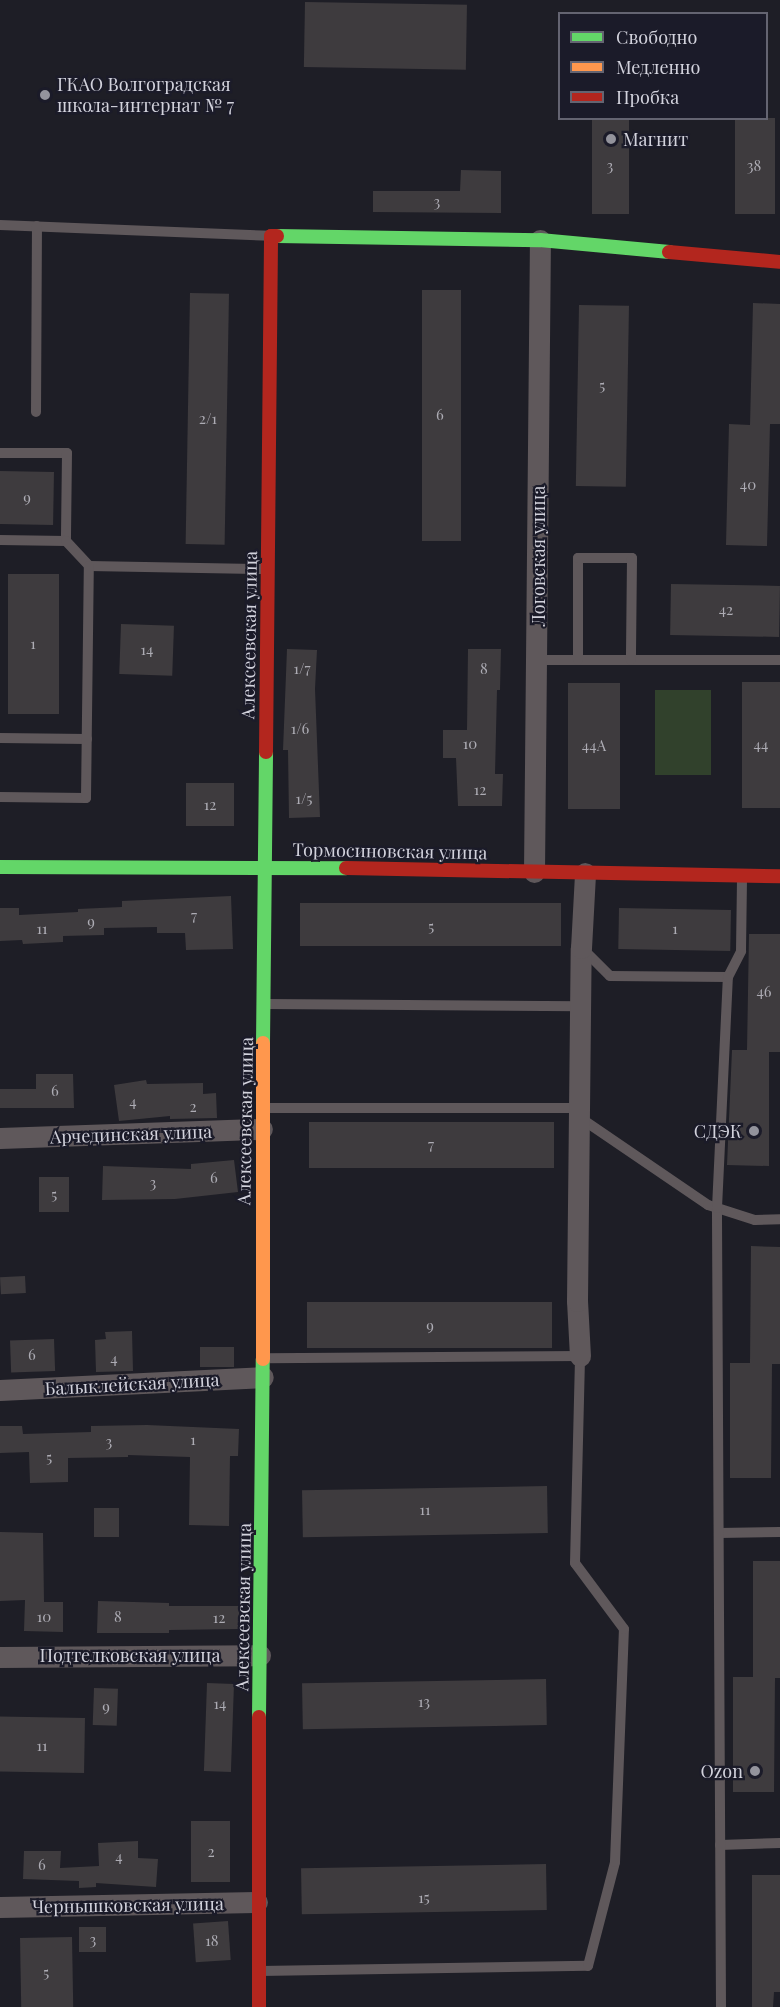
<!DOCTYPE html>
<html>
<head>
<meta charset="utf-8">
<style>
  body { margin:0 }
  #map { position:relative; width:780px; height:2007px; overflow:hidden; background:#1e1e26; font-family:"Playfair Display",serif }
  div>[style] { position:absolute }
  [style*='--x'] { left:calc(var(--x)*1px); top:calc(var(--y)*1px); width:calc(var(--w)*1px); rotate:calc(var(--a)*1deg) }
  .green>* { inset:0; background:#31412c; transform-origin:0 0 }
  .building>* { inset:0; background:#3e3b3e; transform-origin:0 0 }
  .lane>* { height:10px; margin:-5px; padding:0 5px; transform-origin:5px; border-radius:5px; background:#5f585b }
  .street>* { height:21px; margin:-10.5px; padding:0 10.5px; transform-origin:10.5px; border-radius:10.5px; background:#5f585b }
  .fast>* { height:14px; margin:-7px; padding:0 7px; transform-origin:7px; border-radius:7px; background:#63d668 }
  .slow>* { height:14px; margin:-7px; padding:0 7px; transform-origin:7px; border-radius:7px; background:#ff974d }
  .jam>* { height:14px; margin:-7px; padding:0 7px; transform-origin:7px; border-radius:7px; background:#b3261e }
  .dots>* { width:16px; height:16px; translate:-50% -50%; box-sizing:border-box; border:3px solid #1b1b29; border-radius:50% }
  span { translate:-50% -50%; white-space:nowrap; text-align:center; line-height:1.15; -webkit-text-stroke:4.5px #1b1b29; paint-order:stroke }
  .number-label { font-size:15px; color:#adacb4 }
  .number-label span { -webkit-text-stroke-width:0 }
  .poi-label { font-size:18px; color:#d2d2dc }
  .left { translate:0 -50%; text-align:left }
  .right { translate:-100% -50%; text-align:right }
  .street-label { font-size:18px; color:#d2d2dc }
  .legend { position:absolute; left:558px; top:12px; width:210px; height:108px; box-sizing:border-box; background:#1b1b29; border:2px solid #646471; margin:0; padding:8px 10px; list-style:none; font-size:18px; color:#d2d2dc }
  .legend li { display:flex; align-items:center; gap:12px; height:30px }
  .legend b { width:30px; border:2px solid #646471 }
</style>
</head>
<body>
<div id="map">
  <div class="green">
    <i style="left:655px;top:690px;width:56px;height:85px"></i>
  </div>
  <div class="building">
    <i style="left:305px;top:2px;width:162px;height:65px;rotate:1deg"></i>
    <i style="left:592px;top:118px;width:37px;height:96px"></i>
    <i style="left:735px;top:118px;width:40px;height:96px"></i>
    <i style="clip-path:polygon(461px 170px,501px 171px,501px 213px,373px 212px,373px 191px,460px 191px)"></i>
    <i style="left:422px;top:290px;width:39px;height:251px"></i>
    <i style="left:190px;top:293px;width:39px;height:251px;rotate:1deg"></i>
    <i style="clip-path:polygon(753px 303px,780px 304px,780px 424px,770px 424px,767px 546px,726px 545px,729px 424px,750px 425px)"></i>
    <i style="left:579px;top:305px;width:50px;height:181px;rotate:1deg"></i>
    <i style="left:0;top:471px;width:54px;height:53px;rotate:1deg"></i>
    <i style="left:8px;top:574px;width:51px;height:140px"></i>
    <i style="left:671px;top:584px;width:109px;height:51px;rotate:1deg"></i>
    <i style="left:121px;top:624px;width:53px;height:50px;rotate:2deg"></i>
    <i style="clip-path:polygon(287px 649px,317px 650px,315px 689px,320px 817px,289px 818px,288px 750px,283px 750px)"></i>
    <i style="clip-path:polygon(468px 649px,501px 649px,500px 690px,497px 690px,495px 774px,503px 774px,502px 806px,458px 806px,456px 758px,443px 758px,443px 730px,467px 730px)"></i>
    <i style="left:742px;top:682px;width:38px;height:126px"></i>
    <i style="left:620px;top:683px;width:126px;height:52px;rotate:90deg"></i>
    <i style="left:234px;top:783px;width:43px;height:48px;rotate:90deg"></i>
    <i style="clip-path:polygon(231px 896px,233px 949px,186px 950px,185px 933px,157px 933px,157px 927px,104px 928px,104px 935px,63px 936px,63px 942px,23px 944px,22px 940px,0 941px,0 908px,19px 908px,19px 915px,78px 912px,78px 909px,122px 907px,122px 901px)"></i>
    <i style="left:561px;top:903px;width:43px;height:261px;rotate:90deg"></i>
    <i style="left:619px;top:908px;width:112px;height:41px;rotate:1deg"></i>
    <i style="clip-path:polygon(749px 934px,780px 934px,780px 1052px,769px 1052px,769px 1166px,727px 1165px,732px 1050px,747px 1050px)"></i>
    <i style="clip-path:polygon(36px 1074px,73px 1074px,74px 1108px,0 1108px,0 1089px,36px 1089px)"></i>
    <i style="clip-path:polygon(146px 1080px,147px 1084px,203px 1083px,203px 1094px,216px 1093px,217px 1118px,170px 1119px,170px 1116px,119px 1121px,114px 1085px)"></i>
    <i style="left:554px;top:1122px;width:46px;height:245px;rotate:90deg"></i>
    <i style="clip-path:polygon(234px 1160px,238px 1192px,175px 1199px,102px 1200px,103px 1166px,191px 1169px,191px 1164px)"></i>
    <i style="left:69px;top:1177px;width:35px;height:30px;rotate:90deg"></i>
    <i style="clip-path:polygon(751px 1246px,780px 1247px,780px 1364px,772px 1364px,771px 1478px,730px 1478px,730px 1363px,750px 1363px)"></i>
    <i style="left:25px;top:1276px;width:17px;height:25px;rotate:87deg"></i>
    <i style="left:552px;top:1302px;width:46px;height:245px;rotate:90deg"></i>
    <i style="clip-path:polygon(132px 1331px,133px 1371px,96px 1372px,95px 1340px,106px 1339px,105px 1332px)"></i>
    <i style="left:54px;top:1339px;width:32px;height:44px;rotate:88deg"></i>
    <i style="left:200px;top:1347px;width:34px;height:20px"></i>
    <i style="clip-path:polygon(147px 1425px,239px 1429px,238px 1456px,230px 1456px,229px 1526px,189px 1525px,190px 1457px,128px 1455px,128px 1457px,68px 1458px,68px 1482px,30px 1483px,29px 1452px,0 1453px,0 1426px,22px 1426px,23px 1434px,91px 1432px,91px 1426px)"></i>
    <i style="left:547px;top:1486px;width:47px;height:245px;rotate:89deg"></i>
    <i style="left:94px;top:1508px;width:25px;height:29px"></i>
    <i style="clip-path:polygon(0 1532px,43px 1533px,44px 1602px,63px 1602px,63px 1632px,24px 1631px,25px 1600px,0 1601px)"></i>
    <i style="clip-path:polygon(753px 1561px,780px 1561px,780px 1678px,775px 1678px,774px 1792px,733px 1792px,733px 1677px,753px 1677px)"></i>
    <i style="clip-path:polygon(98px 1601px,169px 1603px,169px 1606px,239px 1606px,239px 1629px,169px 1630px,169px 1633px,97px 1633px)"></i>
    <i style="left:546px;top:1679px;width:46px;height:244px;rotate:89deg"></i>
    <i style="left:207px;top:1683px;width:27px;height:88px;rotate:2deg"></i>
    <i style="left:94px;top:1688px;width:24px;height:37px;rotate:2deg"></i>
    <i style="left:85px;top:1718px;width:55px;height:85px;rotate:91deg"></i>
    <i style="left:230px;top:1821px;width:61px;height:39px;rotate:90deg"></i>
    <i style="clip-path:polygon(138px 1841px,138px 1858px,158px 1859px,156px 1887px,96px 1883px,96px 1887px,79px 1888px,79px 1881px,23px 1879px,24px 1851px,61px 1851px,60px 1868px,99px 1866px,98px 1843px)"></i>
    <i style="left:546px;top:1864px;width:46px;height:245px;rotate:89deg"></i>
    <i style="clip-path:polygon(752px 1875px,780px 1875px,780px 1992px,774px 1992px,773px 2007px,752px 2007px)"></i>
    <i style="left:228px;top:1921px;width:39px;height:35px;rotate:86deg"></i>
    <i style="left:106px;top:1927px;width:25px;height:27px;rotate:90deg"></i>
    <i style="left:72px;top:1937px;width:70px;height:52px;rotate:89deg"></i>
  </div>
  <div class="lane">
    <i style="--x:0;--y:225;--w:270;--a:2.3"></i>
    <i style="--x:36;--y:412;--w:186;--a:-89.7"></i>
    <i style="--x:0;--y:453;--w:67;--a:0"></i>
    <i style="--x:67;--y:453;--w:88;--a:90.7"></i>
    <i style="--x:66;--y:541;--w:66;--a:-179.1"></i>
    <i style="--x:66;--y:541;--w:34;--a:47"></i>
    <i style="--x:89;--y:566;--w:178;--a:1"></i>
    <i style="--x:537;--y:660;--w:243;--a:0"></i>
    <i style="--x:578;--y:660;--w:102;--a:-90"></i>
    <i style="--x:578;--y:558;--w:54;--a:0"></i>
    <i style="--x:632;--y:558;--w:102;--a:90.6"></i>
    <i style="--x:0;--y:738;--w:87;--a:0.7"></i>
    <i style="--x:0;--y:797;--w:86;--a:0.7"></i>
    <i style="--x:86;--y:798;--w:232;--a:-89.3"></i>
    <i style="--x:583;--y:949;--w:38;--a:45"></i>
    <i style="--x:610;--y:976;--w:118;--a:0.5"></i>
    <i style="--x:266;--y:1004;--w:314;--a:0.4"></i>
    <i style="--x:265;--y:1108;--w:314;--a:0"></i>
    <i style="--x:579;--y:1117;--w:156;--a:34.3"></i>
    <i style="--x:708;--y:1205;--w:49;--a:17.7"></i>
    <i style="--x:755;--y:1220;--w:25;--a:-2"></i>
    <i style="--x:719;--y:1533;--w:61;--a:-0.9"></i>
    <i style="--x:720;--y:1845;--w:60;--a:-1.9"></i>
    <i style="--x:260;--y:1971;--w:328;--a:-0.9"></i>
    <i style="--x:588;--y:1966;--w:107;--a:-75.4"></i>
    <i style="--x:615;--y:1862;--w:233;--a:-87.8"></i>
    <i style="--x:624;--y:1629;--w:82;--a:-126.6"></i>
    <i style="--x:575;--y:1563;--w:207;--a:-88.6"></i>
    <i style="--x:580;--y:1356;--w:314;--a:179.6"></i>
    <i style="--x:721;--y:2007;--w:799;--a:-90.29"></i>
    <i style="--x:717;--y:1208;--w:231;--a:-87.3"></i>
    <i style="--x:728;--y:977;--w:29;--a:-63"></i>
    <i style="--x:741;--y:951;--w:74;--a:-89.2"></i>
  </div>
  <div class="street">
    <i style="--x:534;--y:872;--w:632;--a:-89.46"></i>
    <i style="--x:0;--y:1138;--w:262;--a:-2"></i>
    <i style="--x:580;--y:1356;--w:55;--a:-93.1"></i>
    <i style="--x:577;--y:1301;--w:353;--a:-89.4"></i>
    <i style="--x:581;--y:948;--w:75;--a:-86.9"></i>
    <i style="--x:0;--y:1390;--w:263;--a:-2.8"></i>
    <i style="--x:0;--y:1657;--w:260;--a:-0.4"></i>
    <i style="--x:0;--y:1907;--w:257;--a:-1.1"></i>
  </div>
  <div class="fast">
    <i style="--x:277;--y:236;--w:263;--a:0.9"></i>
    <i style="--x:540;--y:240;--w:130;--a:5.3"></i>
    <i style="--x:0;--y:867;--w:346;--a:0.2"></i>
    <i style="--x:263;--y:1043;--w:291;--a:-89.4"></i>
    <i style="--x:259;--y:1717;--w:358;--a:-89.4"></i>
  </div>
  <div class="slow">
    <i style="--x:263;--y:1043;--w:316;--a:90"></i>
  </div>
  <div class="jam">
    <i style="--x:669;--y:252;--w:111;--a:5.1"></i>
    <i style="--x:266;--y:752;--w:516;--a:-89.44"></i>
    <i style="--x:271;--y:236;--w:6;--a:0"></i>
    <i style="--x:346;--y:868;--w:434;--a:1.1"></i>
    <i style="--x:259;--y:2007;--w:290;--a:-90"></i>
  </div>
  <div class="dots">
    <i style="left:45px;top:95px;background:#93939c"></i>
    <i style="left:611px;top:139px;background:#93939c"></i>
    <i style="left:754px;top:1131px;background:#93939c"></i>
    <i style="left:755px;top:1771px;background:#93939c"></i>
  </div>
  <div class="number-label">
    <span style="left:610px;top:166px">3</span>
    <span style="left:754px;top:166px">38</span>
    <span style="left:437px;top:202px">3</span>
    <span style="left:602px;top:386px">5</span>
    <span style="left:440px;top:415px">6</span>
    <span style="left:208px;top:419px">2/1</span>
    <span style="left:748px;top:485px">40</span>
    <span style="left:27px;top:498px">9</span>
    <span style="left:726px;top:610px">42</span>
    <span style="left:33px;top:644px">1</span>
    <span style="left:147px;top:650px">14</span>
    <span style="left:302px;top:669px">1/7</span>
    <span style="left:484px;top:669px">8</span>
    <span style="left:300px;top:729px">1/6</span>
    <span style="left:470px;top:744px">10</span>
    <span style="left:761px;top:745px">44</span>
    <span style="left:594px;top:746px">44А</span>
    <span style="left:480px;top:790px">12</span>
    <span style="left:304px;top:799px">1/5</span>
    <span style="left:210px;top:805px">12</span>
    <span style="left:194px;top:916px">7</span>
    <span style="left:91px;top:922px">9</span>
    <span style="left:431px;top:927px">5</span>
    <span style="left:42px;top:929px">11</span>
    <span style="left:675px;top:929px">1</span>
    <span style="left:764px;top:992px">46</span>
    <span style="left:55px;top:1091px">6</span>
    <span style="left:133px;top:1102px">4</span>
    <span style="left:193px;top:1107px">2</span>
    <span style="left:431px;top:1145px">7</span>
    <span style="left:214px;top:1178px">6</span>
    <span style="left:153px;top:1183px">3</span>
    <span style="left:54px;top:1195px">5</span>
    <span style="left:430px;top:1326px">9</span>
    <span style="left:32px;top:1355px">6</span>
    <span style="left:114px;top:1359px">4</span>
    <span style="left:193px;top:1440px">1</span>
    <span style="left:109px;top:1442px">3</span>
    <span style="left:49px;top:1458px">5</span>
    <span style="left:425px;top:1510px">11</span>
    <span style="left:44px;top:1617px">10</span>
    <span style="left:118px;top:1617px">8</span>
    <span style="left:219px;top:1618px">12</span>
    <span style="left:424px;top:1702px">13</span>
    <span style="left:220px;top:1704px">14</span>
    <span style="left:106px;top:1707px">9</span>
    <span style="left:42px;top:1746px">11</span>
    <span style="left:211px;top:1852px">2</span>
    <span style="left:119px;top:1857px">4</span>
    <span style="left:42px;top:1865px">6</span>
    <span style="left:424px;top:1898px">15</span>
    <span style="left:93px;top:1940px">3</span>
    <span style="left:212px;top:1941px">18</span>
    <span style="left:46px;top:1973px">5</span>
  </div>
  <div class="poi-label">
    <span class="left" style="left:57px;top:95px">ГКАО Волгоградская<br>школа-интернат № 7</span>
    <span class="left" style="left:623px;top:139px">Магнит</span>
    <span class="right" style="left:742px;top:1131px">СДЭК</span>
    <span class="right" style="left:743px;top:1771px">Ozon</span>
  </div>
  <div class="street-label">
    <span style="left:538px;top:556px;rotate:-90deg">Логовская улица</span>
    <span style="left:249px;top:635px;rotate:-89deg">Алексеевская улица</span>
    <span style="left:390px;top:851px;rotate:1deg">Тормосиновская улица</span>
    <span style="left:245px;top:1121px;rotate:-89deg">Алексеевская улица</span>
    <span style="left:131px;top:1134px;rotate:-2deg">Арчединская улица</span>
    <span style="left:132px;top:1384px;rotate:-3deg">Балыклейская улица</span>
    <span style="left:243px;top:1607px;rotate:-89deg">Алексеевская улица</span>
    <span style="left:130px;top:1655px">Подтелковская улица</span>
    <span style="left:128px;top:1905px;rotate:-1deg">Чернышковская улица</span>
  </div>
  <ul class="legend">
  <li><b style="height:8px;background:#63d668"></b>Свободно</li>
  <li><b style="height:8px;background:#ff974d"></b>Медленно</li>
  <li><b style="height:8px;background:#b3261e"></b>Пробка</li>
  </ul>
</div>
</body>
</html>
